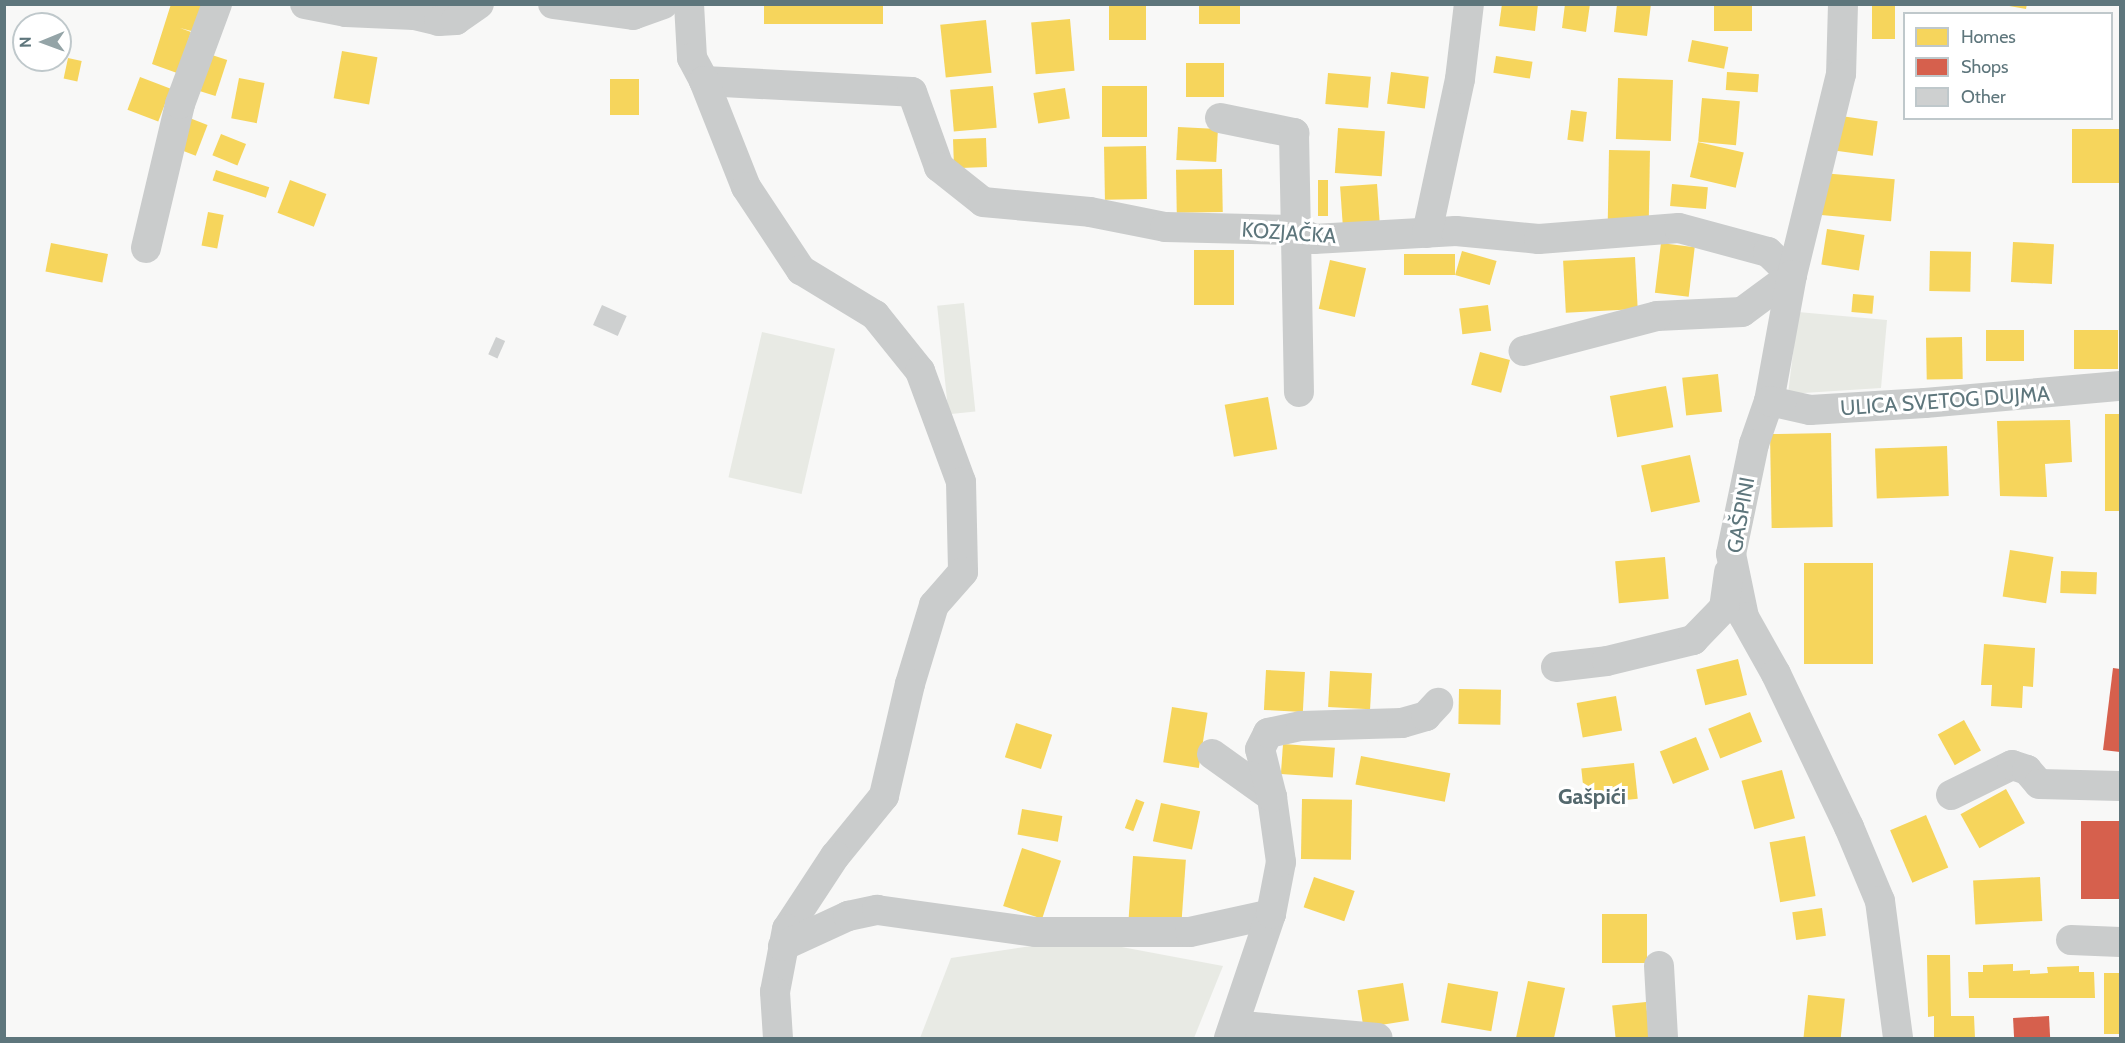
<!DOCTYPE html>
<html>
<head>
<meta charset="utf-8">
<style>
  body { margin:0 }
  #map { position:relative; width:2125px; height:1043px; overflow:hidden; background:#f8f8f7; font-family:Cabin,sans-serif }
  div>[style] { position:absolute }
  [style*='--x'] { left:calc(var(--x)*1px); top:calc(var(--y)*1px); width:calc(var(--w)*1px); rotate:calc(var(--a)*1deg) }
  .green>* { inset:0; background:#e8eae4; transform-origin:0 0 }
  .homes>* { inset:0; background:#f6d55c; transform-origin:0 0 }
  .shops>* { inset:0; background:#d6604d; transform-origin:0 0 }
  .building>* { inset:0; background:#ced0d0; transform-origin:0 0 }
  .minor>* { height:30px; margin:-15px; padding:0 15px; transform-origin:15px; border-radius:15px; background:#cacccc }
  span { translate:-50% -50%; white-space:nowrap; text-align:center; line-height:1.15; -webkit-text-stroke:6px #fff; paint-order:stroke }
  .street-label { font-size:21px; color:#5e767c }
  .neighbourhood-label { font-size:22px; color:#54686d; font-weight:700 }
  .frame { position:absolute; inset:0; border:6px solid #5e767c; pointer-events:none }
  .legend { position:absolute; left:1903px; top:12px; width:210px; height:108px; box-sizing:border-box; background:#fff; border:2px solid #bfc8cb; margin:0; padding:8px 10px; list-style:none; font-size:18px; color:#5e767c }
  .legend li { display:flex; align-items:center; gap:12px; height:30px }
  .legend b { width:30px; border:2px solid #bfc8cb }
  .north { position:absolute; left:12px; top:12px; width:60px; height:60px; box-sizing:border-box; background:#fff; border:2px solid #bfc8cb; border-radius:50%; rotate:269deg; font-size:16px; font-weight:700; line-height:24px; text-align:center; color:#5e767c }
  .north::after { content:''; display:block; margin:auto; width:21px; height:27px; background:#94a4a7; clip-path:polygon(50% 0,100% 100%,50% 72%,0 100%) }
</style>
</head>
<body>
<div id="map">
  <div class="green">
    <i style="left:964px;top:303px;width:109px;height:27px;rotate:84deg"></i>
    <i style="clip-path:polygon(1798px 312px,1887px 320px,1881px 388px,1788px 394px)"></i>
    <i style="left:762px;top:332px;width:75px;height:149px;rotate:13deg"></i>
    <i style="clip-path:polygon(1079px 939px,1223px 966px,1194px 1038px,920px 1038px,951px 958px)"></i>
  </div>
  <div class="homes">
    <i style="clip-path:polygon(171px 4px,202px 4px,195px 32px,180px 28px,191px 32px,177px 73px,152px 64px)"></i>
    <i style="left:764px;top:4px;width:119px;height:20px"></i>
    <i style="left:1109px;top:4px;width:37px;height:36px"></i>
    <i style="left:1199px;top:4px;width:41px;height:20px"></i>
    <i style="clip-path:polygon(1502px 4px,1538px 4px,1535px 31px,1499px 26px)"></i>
    <i style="clip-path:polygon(1565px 4px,1590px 4px,1586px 32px,1562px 28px)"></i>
    <i style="clip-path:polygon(1617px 4px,1651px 4px,1647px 36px,1614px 32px)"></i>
    <i style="left:1714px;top:4px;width:38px;height:27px"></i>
    <i style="left:1872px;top:4px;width:23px;height:35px"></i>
    <i style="clip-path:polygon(1998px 4px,2027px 4px,2026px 9px)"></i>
    <i style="left:1070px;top:19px;width:52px;height:39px;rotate:85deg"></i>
    <i style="left:986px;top:20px;width:53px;height:46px;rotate:84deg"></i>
    <i style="left:1692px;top:40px;width:37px;height:22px;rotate:11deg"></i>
    <i style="left:342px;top:51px;width:36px;height:48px;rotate:10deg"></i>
    <i style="left:212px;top:55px;width:16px;height:38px;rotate:18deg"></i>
    <i style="left:1496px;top:56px;width:37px;height:17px;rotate:9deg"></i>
    <i style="left:68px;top:58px;width:14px;height:21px;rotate:12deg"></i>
    <i style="left:1186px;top:63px;width:38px;height:34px"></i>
    <i style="left:1391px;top:72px;width:38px;height:32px;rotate:7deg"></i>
    <i style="left:1727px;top:72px;width:32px;height:18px;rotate:4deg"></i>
    <i style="left:1328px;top:73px;width:43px;height:31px;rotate:5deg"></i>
    <i style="left:140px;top:77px;width:33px;height:35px;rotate:21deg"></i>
    <i style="left:239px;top:78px;width:26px;height:41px;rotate:11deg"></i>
    <i style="left:1618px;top:78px;width:55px;height:61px;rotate:2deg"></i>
    <i style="left:610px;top:79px;width:29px;height:36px"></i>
    <i style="left:993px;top:86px;width:42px;height:43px;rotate:85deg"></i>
    <i style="left:1102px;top:86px;width:45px;height:51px"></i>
    <i style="left:1065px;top:88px;width:31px;height:32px;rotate:81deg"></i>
    <i style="left:1702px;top:98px;width:38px;height:44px;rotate:5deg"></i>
    <i style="left:1571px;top:110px;width:16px;height:30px;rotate:7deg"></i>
    <i style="left:1841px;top:116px;width:37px;height:35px;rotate:8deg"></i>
    <i style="left:187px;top:117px;width:22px;height:33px;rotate:21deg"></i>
    <i style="left:1178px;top:127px;width:40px;height:33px;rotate:3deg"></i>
    <i style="left:1338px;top:128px;width:47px;height:45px;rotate:4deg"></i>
    <i style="left:2072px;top:129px;width:48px;height:54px"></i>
    <i style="left:221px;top:134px;width:27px;height:23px;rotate:22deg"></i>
    <i style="left:986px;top:138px;width:29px;height:33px;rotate:88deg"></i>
    <i style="left:1698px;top:142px;width:47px;height:36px;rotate:13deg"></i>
    <i style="left:1146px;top:146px;width:53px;height:42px;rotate:89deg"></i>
    <i style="left:1609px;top:150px;width:41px;height:73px;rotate:1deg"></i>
    <i style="left:1222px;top:169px;width:43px;height:46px;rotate:89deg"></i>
    <i style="left:216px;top:170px;width:56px;height:11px;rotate:18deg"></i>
    <i style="left:1822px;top:173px;width:73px;height:42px;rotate:5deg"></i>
    <i style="left:290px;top:180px;width:39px;height:35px;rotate:21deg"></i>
    <i style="left:1318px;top:180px;width:10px;height:36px"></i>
    <i style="left:1377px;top:184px;width:42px;height:37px;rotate:86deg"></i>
    <i style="left:1672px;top:184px;width:36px;height:22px;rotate:5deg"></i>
    <i style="left:208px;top:212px;width:16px;height:34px;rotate:11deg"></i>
    <i style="left:1827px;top:229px;width:38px;height:36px;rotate:9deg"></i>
    <i style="left:2013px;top:242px;width:41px;height:40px;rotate:3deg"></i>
    <i style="left:51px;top:243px;width:58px;height:29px;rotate:11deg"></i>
    <i style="left:1661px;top:243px;width:34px;height:50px;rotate:7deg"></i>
    <i style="left:1194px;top:250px;width:40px;height:55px"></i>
    <i style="left:1462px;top:251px;width:36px;height:25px;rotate:16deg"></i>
    <i style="left:1930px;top:251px;width:41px;height:40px;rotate:1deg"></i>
    <i style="left:1455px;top:254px;width:21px;height:51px;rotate:90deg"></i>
    <i style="left:1635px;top:257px;width:52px;height:72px;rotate:87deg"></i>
    <i style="left:1330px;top:260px;width:37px;height:50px;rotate:13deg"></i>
    <i style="left:1853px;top:294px;width:21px;height:18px;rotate:5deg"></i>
    <i style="left:1488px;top:305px;width:26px;height:29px;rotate:83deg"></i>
    <i style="left:1986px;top:330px;width:38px;height:31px"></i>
    <i style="left:2074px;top:330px;width:44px;height:39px"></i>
    <i style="left:1962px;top:337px;width:42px;height:36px;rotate:89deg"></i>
    <i style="left:1480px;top:352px;width:31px;height:34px;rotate:15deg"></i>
    <i style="left:1718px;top:374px;width:38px;height:36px;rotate:84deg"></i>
    <i style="left:1666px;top:386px;width:42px;height:57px;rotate:80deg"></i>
    <i style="left:1268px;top:397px;width:53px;height:44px;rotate:80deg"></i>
    <i style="left:2105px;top:414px;width:15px;height:97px"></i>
    <i style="clip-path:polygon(2070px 420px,2072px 462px,2045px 464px,2047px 497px,2000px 496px,1997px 421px)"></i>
    <i style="left:1831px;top:433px;width:94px;height:61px;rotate:89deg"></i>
    <i style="left:1947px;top:446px;width:50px;height:72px;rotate:88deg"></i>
    <i style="left:1690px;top:455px;width:48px;height:50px;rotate:78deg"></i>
    <i style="left:2010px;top:550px;width:44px;height:47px;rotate:9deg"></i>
    <i style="left:1665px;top:557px;width:42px;height:50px;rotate:85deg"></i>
    <i style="left:1804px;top:563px;width:69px;height:101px"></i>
    <i style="left:2061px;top:571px;width:36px;height:22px;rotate:2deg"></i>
    <i style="clip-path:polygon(1984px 644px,2035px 648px,2033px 687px,2023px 686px,2022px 708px,1991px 706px,1992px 685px,1981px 685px)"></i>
    <i style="left:1738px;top:659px;width:37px;height:43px;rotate:76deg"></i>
    <i style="left:1266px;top:670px;width:39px;height:40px;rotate:3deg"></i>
    <i style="left:1330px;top:671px;width:42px;height:36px;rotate:3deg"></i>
    <i style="left:1459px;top:689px;width:42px;height:35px;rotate:1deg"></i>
    <i style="left:1616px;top:696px;width:35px;height:40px;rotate:80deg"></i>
    <i style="left:1172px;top:707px;width:36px;height:56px;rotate:9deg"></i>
    <i style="left:1750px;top:712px;width:32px;height:45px;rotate:68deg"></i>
    <i style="left:1964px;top:720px;width:35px;height:30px;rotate:61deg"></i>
    <i style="left:1016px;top:723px;width:38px;height:36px;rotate:18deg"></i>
    <i style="left:1696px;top:737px;width:35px;height:39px;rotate:68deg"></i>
    <i style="left:1283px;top:744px;width:52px;height:30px;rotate:4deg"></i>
    <i style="left:1361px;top:756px;width:91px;height:29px;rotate:11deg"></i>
    <i style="left:1634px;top:763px;width:36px;height:53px;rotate:84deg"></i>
    <i style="left:1782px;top:770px;width:50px;height:42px;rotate:75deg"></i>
    <i style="left:2006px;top:789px;width:39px;height:52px;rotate:61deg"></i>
    <i style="left:1136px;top:799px;width:9px;height:31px;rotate:21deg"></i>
    <i style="left:1302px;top:799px;width:50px;height:60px;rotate:1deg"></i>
    <i style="left:1161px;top:803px;width:40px;height:39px;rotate:12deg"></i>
    <i style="left:1022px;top:809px;width:41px;height:26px;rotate:10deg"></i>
    <i style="left:1926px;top:815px;width:57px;height:39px;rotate:67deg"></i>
    <i style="left:1805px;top:836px;width:61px;height:36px;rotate:80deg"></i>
    <i style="left:1022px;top:848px;width:41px;height:61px;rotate:18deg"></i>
    <i style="left:1133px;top:856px;width:53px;height:64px;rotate:4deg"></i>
    <i style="left:1314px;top:877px;width:43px;height:32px;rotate:19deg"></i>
    <i style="left:2040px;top:877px;width:44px;height:67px;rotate:87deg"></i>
    <i style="left:1822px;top:908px;width:28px;height:30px;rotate:82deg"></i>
    <i style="left:1602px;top:914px;width:45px;height:49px"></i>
    <i style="clip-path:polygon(1927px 955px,1950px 955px,1951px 1016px,1974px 1016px,1975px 1038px,1934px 1038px,1934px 1016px,1928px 1017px)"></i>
    <i style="clip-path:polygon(2013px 964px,2013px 971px,2030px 970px,2030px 974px,2048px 973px,2047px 967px,2079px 966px,2079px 972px,2094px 972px,2095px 998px,1969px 998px,1968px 972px,1983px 972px,1983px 965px)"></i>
    <i style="left:2120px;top:973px;width:61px;height:16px;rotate:90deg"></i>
    <i style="clip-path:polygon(1528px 981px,1565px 988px,1554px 1038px,1516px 1038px)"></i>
    <i style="left:1403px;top:983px;width:38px;height:46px;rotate:81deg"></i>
    <i style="left:1448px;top:983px;width:51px;height:40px;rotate:10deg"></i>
    <i style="left:1808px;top:995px;width:37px;height:43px;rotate:6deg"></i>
    <i style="left:1646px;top:1002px;width:36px;height:34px;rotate:84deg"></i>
  </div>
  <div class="shops">
    <i style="clip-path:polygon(2113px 668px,2120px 669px,2120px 752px,2103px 750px)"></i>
    <i style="left:2120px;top:821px;width:78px;height:39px;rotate:90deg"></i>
    <i style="left:2049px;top:1016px;width:22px;height:36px;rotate:87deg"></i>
  </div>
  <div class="building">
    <i style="left:602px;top:305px;width:27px;height:22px;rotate:24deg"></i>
    <i style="left:496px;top:337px;width:10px;height:19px;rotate:24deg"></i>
  </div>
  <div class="minor">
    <i style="--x:305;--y:4;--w:42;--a:11"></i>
    <i style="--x:346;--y:12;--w:68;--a:2.5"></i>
    <i style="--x:414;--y:15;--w:26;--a:13"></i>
    <i style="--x:439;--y:21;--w:17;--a:-3"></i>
    <i style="--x:456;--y:20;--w:28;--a:-35"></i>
    <i style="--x:553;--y:4;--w:81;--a:7.8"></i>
    <i style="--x:633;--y:15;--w:32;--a:-20"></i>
    <i style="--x:689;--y:4;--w:54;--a:86.8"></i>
    <i style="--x:692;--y:58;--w:26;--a:62"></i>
    <i style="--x:704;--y:81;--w:208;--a:3"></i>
    <i style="--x:912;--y:92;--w:80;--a:70.2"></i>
    <i style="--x:939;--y:167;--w:56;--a:38.5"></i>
    <i style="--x:983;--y:202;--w:107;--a:5.3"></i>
    <i style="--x:1090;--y:212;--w:76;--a:11.3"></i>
    <i style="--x:1165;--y:227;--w:131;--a:1.3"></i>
    <i style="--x:1296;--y:230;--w:20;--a:27"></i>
    <i style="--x:1314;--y:239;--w:142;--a:-3.2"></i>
    <i style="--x:1456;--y:231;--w:83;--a:5.5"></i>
    <i style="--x:1539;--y:239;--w:140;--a:-4.5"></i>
    <i style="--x:1679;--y:228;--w:92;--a:15.1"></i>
    <i style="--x:1768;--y:252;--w:33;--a:44"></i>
    <i style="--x:1792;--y:275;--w:62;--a:143.5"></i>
    <i style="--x:1742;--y:312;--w:85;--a:177.3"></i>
    <i style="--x:1657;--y:316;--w:138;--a:165.3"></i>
    <i style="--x:1843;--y:4;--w:70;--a:91.6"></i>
    <i style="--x:1841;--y:74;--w:207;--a:103.7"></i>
    <i style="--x:1792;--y:275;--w:128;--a:100.3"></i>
    <i style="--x:1769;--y:401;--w:46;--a:109.2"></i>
    <i style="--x:1754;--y:444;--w:112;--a:101.8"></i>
    <i style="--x:1731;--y:554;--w:64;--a:78.3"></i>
    <i style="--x:1744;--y:617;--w:65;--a:60.7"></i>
    <i style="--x:1776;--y:674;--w:170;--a:64.5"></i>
    <i style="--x:1849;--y:827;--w:80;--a:67.3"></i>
    <i style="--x:1880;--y:901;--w:138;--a:82.5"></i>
    <i style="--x:704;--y:81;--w:114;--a:68.4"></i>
    <i style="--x:746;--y:187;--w:100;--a:56.5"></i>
    <i style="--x:801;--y:270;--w:87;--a:31.3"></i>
    <i style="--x:875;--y:315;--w:72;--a:51.2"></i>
    <i style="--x:920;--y:371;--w:118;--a:69.7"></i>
    <i style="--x:961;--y:482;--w:90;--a:88.7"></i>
    <i style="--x:963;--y:572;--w:44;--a:131.3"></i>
    <i style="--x:934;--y:605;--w:83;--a:106.9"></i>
    <i style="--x:910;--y:684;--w:115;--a:103.1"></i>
    <i style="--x:884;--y:796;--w:77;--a:129.2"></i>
    <i style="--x:835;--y:856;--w:87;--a:123.3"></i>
    <i style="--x:787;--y:929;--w:64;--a:100.8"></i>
    <i style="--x:775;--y:992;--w:46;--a:86.3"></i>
    <i style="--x:1220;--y:118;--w:76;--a:11.5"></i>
    <i style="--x:1294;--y:133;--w:259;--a:88.9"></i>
    <i style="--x:1427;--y:233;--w:157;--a:-77.9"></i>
    <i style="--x:1460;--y:79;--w:76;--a:-83.2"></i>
    <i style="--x:146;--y:248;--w:148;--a:-76.7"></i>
    <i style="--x:180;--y:104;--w:107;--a:-69.7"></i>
    <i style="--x:1769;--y:401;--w:42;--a:12.4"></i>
    <i style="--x:1810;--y:410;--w:115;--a:-3.5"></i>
    <i style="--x:1925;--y:403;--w:196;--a:-5"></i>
    <i style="--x:1556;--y:667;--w:51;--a:-6.7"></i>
    <i style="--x:1607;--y:661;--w:89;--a:-13.7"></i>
    <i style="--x:1693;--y:640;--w:45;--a:-45.9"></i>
    <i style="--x:1724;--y:608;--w:36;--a:-82"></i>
    <i style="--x:1212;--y:754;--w:74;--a:35.6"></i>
    <i style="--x:1951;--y:795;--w:68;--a:-26.2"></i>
    <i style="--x:2012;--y:765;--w:16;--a:18"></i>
    <i style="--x:2027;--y:770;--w:18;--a:49"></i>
    <i style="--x:2039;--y:784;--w:81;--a:1.4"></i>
    <i style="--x:2071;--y:940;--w:49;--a:2.3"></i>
    <i style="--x:783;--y:946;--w:72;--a:-24.8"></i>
    <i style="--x:848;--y:916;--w:30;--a:-12"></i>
    <i style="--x:877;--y:910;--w:160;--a:7.9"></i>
    <i style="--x:1035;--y:932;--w:155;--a:0"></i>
    <i style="--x:1190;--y:932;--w:83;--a:-12.5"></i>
    <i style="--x:1659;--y:966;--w:72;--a:86.8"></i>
    <i style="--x:1232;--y:1031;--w:21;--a:-11"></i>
    <i style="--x:1253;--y:1027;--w:125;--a:5"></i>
    <i style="--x:1229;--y:1038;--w:131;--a:-71.3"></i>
    <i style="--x:1271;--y:914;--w:53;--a:-79.1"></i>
    <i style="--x:1281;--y:862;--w:66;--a:-97.9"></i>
    <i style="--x:1272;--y:797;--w:49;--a:-104"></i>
    <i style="--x:1260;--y:749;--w:18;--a:-63"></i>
    <i style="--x:1268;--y:733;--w:34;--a:-12"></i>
    <i style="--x:1301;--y:726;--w:101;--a:-1.7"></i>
    <i style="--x:1402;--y:723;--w:25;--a:-16"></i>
    <i style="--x:1426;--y:716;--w:18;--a:-47"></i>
  </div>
  <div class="street-label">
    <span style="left:1289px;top:233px;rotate:4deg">KOZJAČKA</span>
    <span style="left:1945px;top:401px;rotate:-4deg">ULICA SVETOG DUJMA</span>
    <span style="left:1741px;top:515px;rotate:-80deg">GAŠPINI</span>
  </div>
  <div class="neighbourhood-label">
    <span style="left:1592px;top:797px">Gašpići</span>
  </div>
  <div class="frame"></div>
  <ul class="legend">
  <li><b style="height:16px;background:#f6d55c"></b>Homes</li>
  <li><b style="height:16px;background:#d6604d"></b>Shops</li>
  <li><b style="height:16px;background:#ced0d0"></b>Other</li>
  </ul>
  <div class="north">N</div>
</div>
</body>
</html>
